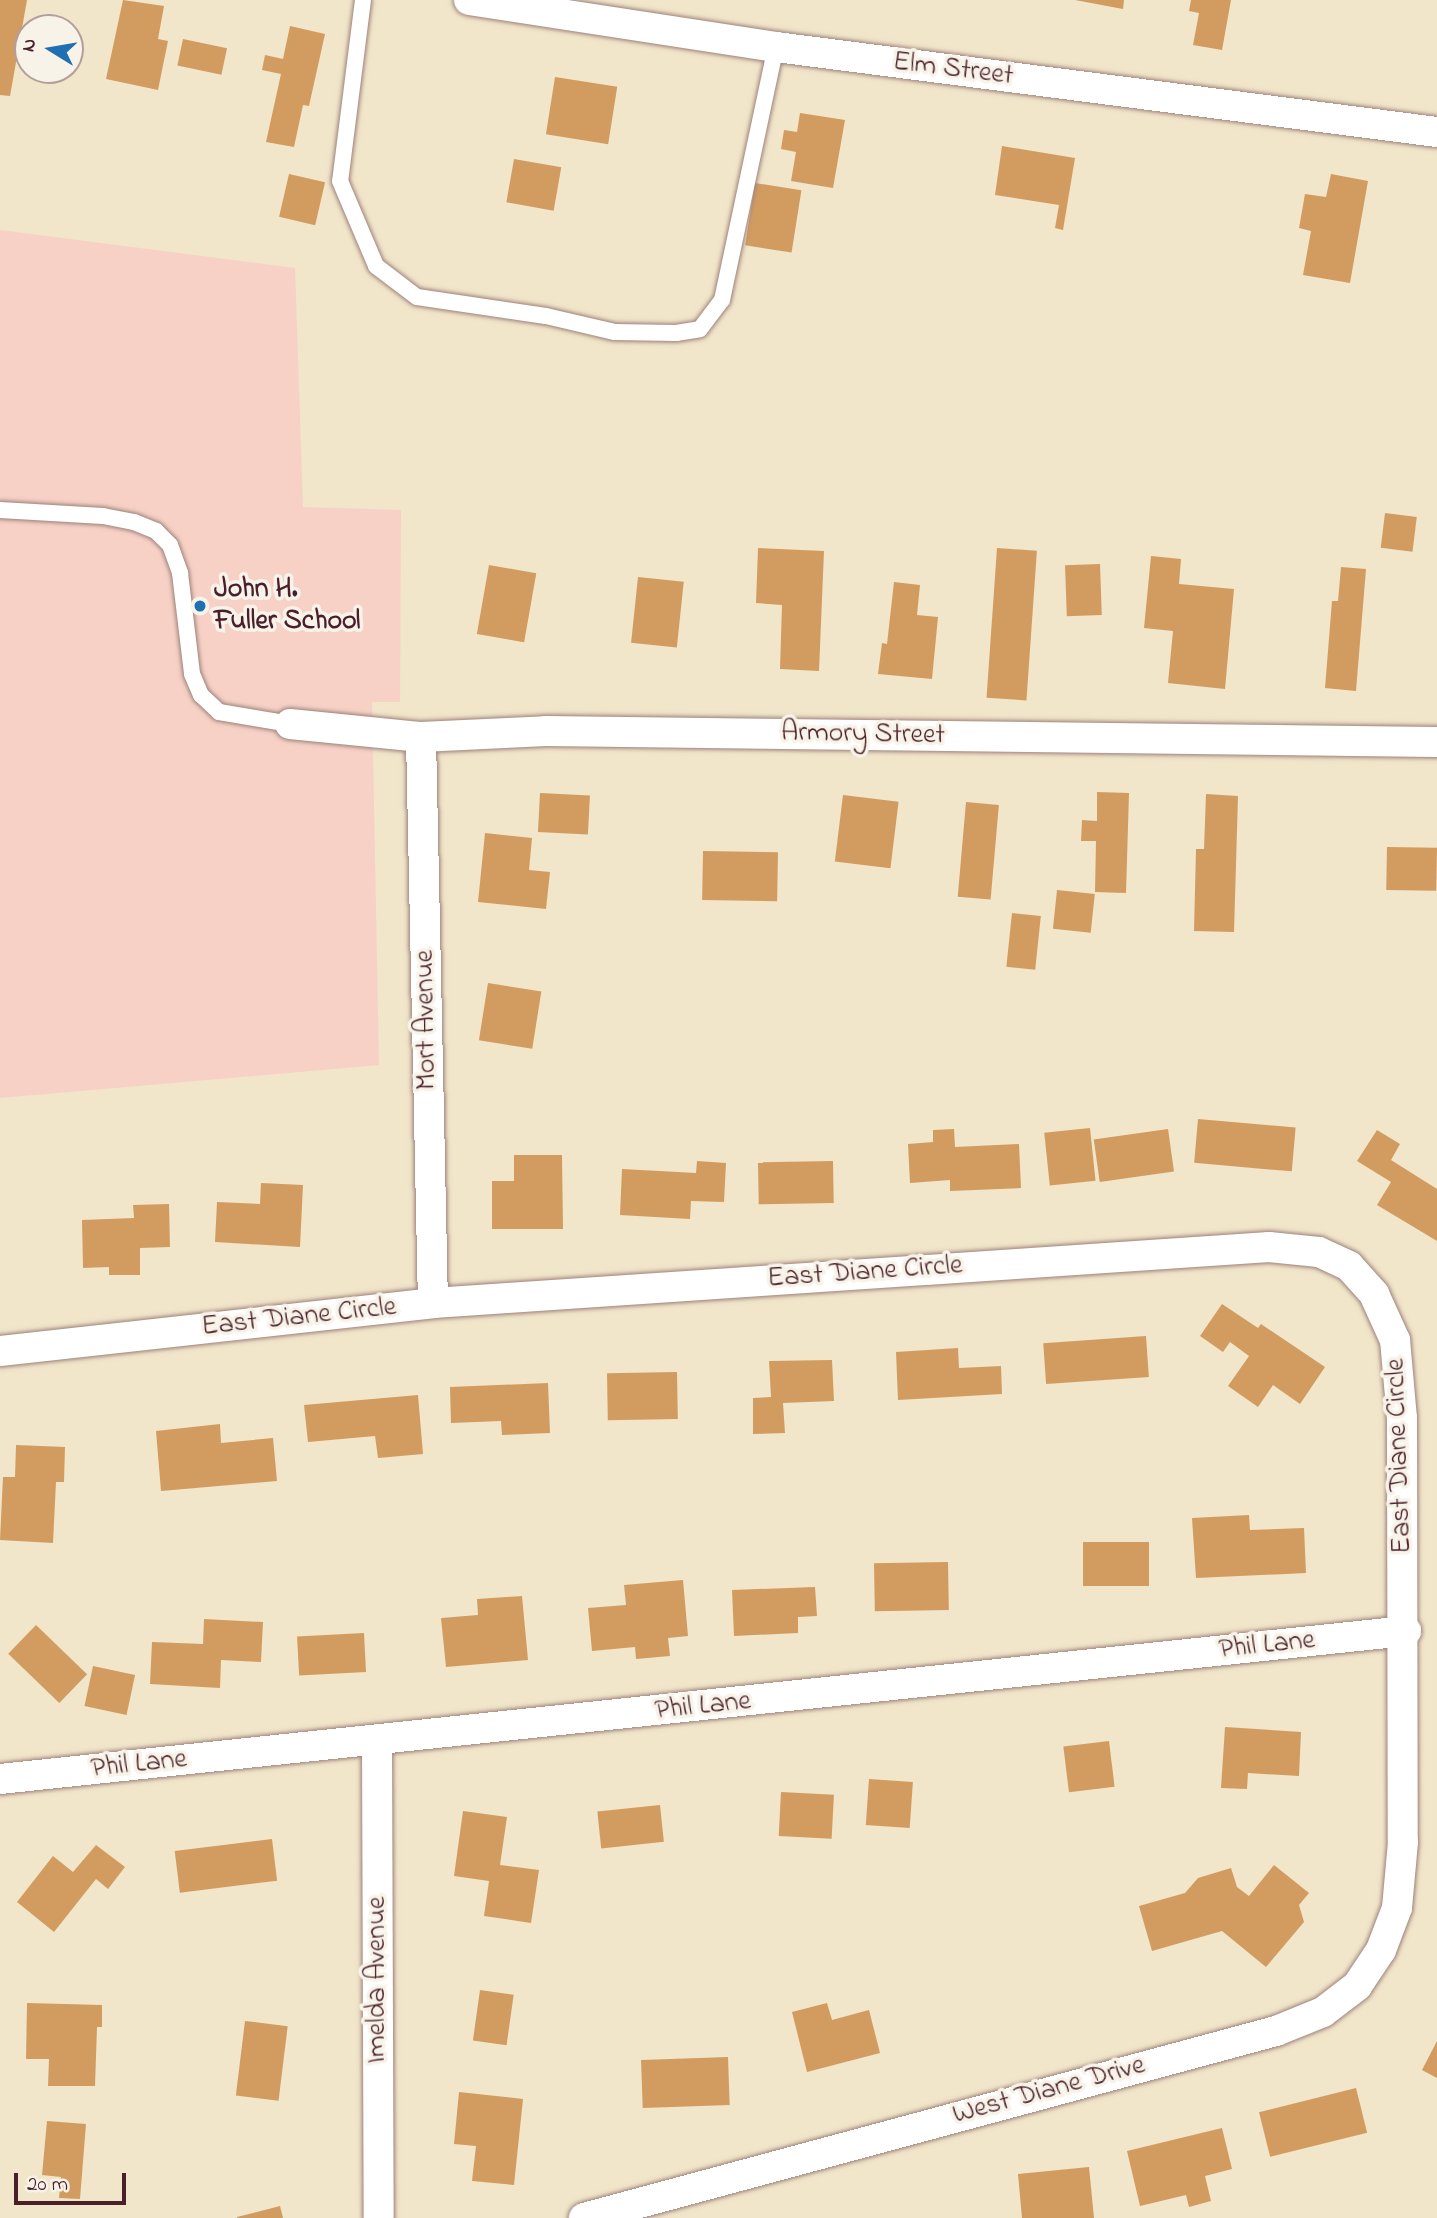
<!DOCTYPE html>
<html>
<head>
<meta charset="utf-8">
<style>
  body { margin:0 }
  #map { position:relative; width:1437px; height:2218px; overflow:hidden; background:#f1e5ca; font-family:"Indie Flower",sans-serif }
  div>[style] { position:absolute }
  [style*='--x'] { left:calc(var(--x)*1px); top:calc(var(--y)*1px); width:calc(var(--w)*1px); rotate:calc(var(--a)*1deg) }
  .built>* { inset:0; background:#f7d1c6 }
  .building>* { inset:0; background:#d29c60; transform-origin:0 0 }
  .roads { filter:drop-shadow(0 0 2px #9e827a) drop-shadow(0 0 2px #9e827a) }
  .service>* { height:16px; margin:-8px; padding:0 8px; transform-origin:8px; border-radius:8px; background:#fff }
  .minor>* { height:30px; margin:-15px; padding:0 15px; transform-origin:15px; border-radius:15px; background:#fff }
  .dots>* { width:19px; height:19px; translate:-50% -50%; box-sizing:border-box; border:4px solid #f7f3e8; border-radius:50% }
  span { translate:-50% -50%; white-space:nowrap; text-align:center; line-height:1.15; -webkit-text-stroke:7px #f7f3e8; paint-order:stroke }
  .street-label { font-size:28px; color:#4a1f2b }
  .poi-label { font-size:28px; color:#4a1f2b; font-weight:700 }
  .left { translate:0 -50%; text-align:left }
  .north { position:absolute; left:14px; top:14px; width:70px; height:70px; box-sizing:border-box; background:#f7f3e8; border:2px solid #b29e9c; border-radius:50%; rotate:281deg; font-size:19px; font-weight:700; line-height:28px; text-align:center; color:#4a1f2b }
  .north::after { content:''; display:block; margin:auto; width:24px; height:32px; background:#1f6fb2; clip-path:polygon(50% 0,100% 100%,50% 72%,0 100%) }
  .scale { position:absolute; left:14px; top:2173px; width:112px; height:32px; box-sizing:border-box; border:4px solid #4a1f2b; border-top:0; padding-left:9px; font-size:21px; line-height:24px; white-space:nowrap; color:#4a1f2b; -webkit-text-stroke:5px #f7f3e8; paint-order:stroke }
</style>
</head>
<body>
<div id="map">
  <div class="built">
    <i style="clip-path:polygon(0 230px,295px 268px,303px 507px,401px 510px,400px 702px,372px 702px,379px 1065px,0 1098px)"></i>
  </div>
  <div class="building">
    <i style="clip-path:polygon(0 0,27px 0,10px 96px,0 95px)"></i>
    <i style="clip-path:polygon(123px 0,164px 6px,158px 39px,168px 41px,158px 90px,106px 79px)"></i>
    <i style="clip-path:polygon(1075px 0,1124px 0,1123px 9px)"></i>
    <i style="clip-path:polygon(1191px 0,1231px 0,1222px 50px,1193px 45px,1199px 13px,1189px 11px)"></i>
    <i style="clip-path:polygon(290px 26px,325px 34px,309px 106px,303px 105px,294px 147px,266px 142px,281px 74px,262px 70px,265px 55px,283px 59px)"></i>
    <i style="left:183px;top:39px;width:45px;height:27px;rotate:12deg"></i>
    <i style="left:555px;top:77px;width:63px;height:58px;rotate:9deg"></i>
    <i style="clip-path:polygon(800px 113px,845px 120px,833px 188px,791px 181px,796px 152px,781px 149px,784px 130px,797px 132px)"></i>
    <i style="clip-path:polygon(1002px 146px,1075px 158px,1063px 230px,1055px 228px,1059px 205px,995px 195px)"></i>
    <i style="left:514px;top:159px;width:48px;height:44px;rotate:10deg"></i>
    <i style="left:289px;top:174px;width:37px;height:44px;rotate:13deg"></i>
    <i style="clip-path:polygon(1331px 174px,1368px 181px,1350px 283px,1303px 275px,1311px 231px,1299px 228px,1305px 194px,1326px 197px)"></i>
    <i style="left:755px;top:183px;width:47px;height:63px;rotate:9deg"></i>
    <i style="left:1385px;top:513px;width:32px;height:35px;rotate:7deg"></i>
    <i style="clip-path:polygon(758px 548px,824px 551px,819px 671px,780px 669px,782px 605px,756px 603px)"></i>
    <i style="left:997px;top:548px;width:40px;height:150px;rotate:4deg"></i>
    <i style="clip-path:polygon(1151px 556px,1181px 559px,1179px 584px,1234px 589px,1225px 689px,1168px 683px,1173px 631px,1144px 628px)"></i>
    <i style="left:1100px;top:564px;width:51px;height:35px;rotate:88deg"></i>
    <i style="left:489px;top:565px;width:48px;height:70px;rotate:10deg"></i>
    <i style="clip-path:polygon(1341px 567px,1366px 569px,1356px 691px,1325px 688px,1332px 601px,1338px 601px)"></i>
    <i style="left:638px;top:577px;width:46px;height:66px;rotate:6deg"></i>
    <i style="clip-path:polygon(894px 582px,920px 585px,917px 615px,938px 617px,932px 679px,878px 674px,882px 643px,887px 644px)"></i>
    <i style="clip-path:polygon(1097px 792px,1129px 793px,1126px 893px,1095px 892px,1096px 841px,1081px 841px,1082px 820px,1097px 821px)"></i>
    <i style="left:540px;top:793px;width:50px;height:39px;rotate:3deg"></i>
    <i style="clip-path:polygon(1206px 794px,1238px 796px,1234px 932px,1194px 931px,1196px 849px,1204px 849px)"></i>
    <i style="left:843px;top:795px;width:56px;height:67px;rotate:7deg"></i>
    <i style="left:966px;top:802px;width:33px;height:95px;rotate:5deg"></i>
    <i style="clip-path:polygon(485px 833px,532px 838px,529px 870px,550px 872px,546px 909px,478px 902px)"></i>
    <i style="left:1387px;top:847px;width:50px;height:43px;rotate:1deg"></i>
    <i style="left:703px;top:851px;width:75px;height:49px;rotate:1deg"></i>
    <i style="left:1057px;top:890px;width:38px;height:39px;rotate:6deg"></i>
    <i style="left:1012px;top:913px;width:29px;height:54px;rotate:6deg"></i>
    <i style="left:488px;top:983px;width:54px;height:58px;rotate:9deg"></i>
    <i style="left:1198px;top:1119px;width:98px;height:44px;rotate:5deg"></i>
    <i style="left:1090px;top:1128px;width:53px;height:46px;rotate:84deg"></i>
    <i style="clip-path:polygon(954px 1129px,955px 1147px,1019px 1144px,1021px 1188px,950px 1191px,950px 1180px,910px 1183px,908px 1144px,933px 1142px,933px 1130px)"></i>
    <i style="left:1168px;top:1129px;width:43px;height:75px;rotate:82deg"></i>
    <i style="clip-path:polygon(1377px 1130px,1400px 1144px,1391px 1160px,1437px 1189px,1437px 1241px,1377px 1205px,1391px 1182px,1357px 1161px)"></i>
    <i style="clip-path:polygon(514px 1155px,562px 1155px,563px 1229px,492px 1229px,492px 1181px,514px 1181px)"></i>
    <i style="clip-path:polygon(697px 1161px,726px 1163px,724px 1202px,691px 1201px,690px 1219px,620px 1215px,622px 1169px,696px 1173px)"></i>
    <i style="left:833px;top:1161px;width:42px;height:75px;rotate:89deg"></i>
    <i style="clip-path:polygon(261px 1183px,303px 1185px,300px 1247px,215px 1242px,217px 1202px,260px 1204px)"></i>
    <i style="clip-path:polygon(169px 1204px,170px 1247px,140px 1248px,140px 1275px,109px 1275px,109px 1267px,83px 1268px,82px 1220px,134px 1218px,133px 1205px)"></i>
    <i style="clip-path:polygon(1222px 1304px,1258px 1328px,1261px 1324px,1325px 1367px,1300px 1404px,1273px 1385px,1258px 1407px,1228px 1386px,1249px 1356px,1230px 1342px,1223px 1352px,1200px 1336px)"></i>
    <i style="left:1146px;top:1336px;width:41px;height:103px;rotate:86deg"></i>
    <i style="clip-path:polygon(958px 1348px,959px 1368px,1001px 1366px,1002px 1394px,898px 1400px,896px 1352px)"></i>
    <i style="clip-path:polygon(832px 1360px,834px 1401px,783px 1403px,785px 1433px,753px 1434px,753px 1398px,771px 1397px,769px 1361px)"></i>
    <i style="left:677px;top:1372px;width:47px;height:70px;rotate:89deg"></i>
    <i style="clip-path:polygon(548px 1383px,550px 1433px,502px 1435px,501px 1421px,451px 1423px,450px 1387px)"></i>
    <i style="clip-path:polygon(418px 1395px,423px 1454px,378px 1458px,375px 1436px,308px 1442px,304px 1405px)"></i>
    <i style="clip-path:polygon(220px 1424px,221px 1443px,273px 1438px,277px 1481px,161px 1491px,156px 1431px)"></i>
    <i style="clip-path:polygon(16px 1445px,65px 1447px,64px 1482px,56px 1482px,53px 1543px,0 1540px,3px 1477px,15px 1477px)"></i>
    <i style="clip-path:polygon(1249px 1515px,1250px 1530px,1304px 1528px,1306px 1573px,1196px 1578px,1192px 1518px)"></i>
    <i style="left:1083px;top:1542px;width:66px;height:44px"></i>
    <i style="left:948px;top:1562px;width:48px;height:74px;rotate:89deg"></i>
    <i style="clip-path:polygon(683px 1580px,688px 1636px,668px 1638px,670px 1656px,636px 1659px,635px 1647px,592px 1651px,588px 1608px,626px 1605px,624px 1585px)"></i>
    <i style="clip-path:polygon(815px 1587px,817px 1616px,798px 1617px,798px 1633px,734px 1636px,732px 1590px)"></i>
    <i style="clip-path:polygon(522px 1596px,528px 1660px,446px 1667px,441px 1618px,478px 1615px,477px 1599px)"></i>
    <i style="clip-path:polygon(204px 1619px,263px 1622px,261px 1662px,221px 1660px,220px 1688px,150px 1684px,152px 1642px,203px 1644px)"></i>
    <i style="left:36px;top:1625px;width:71px;height:40px;rotate:44deg"></i>
    <i style="left:364px;top:1633px;width:39px;height:67px;rotate:87deg"></i>
    <i style="left:93px;top:1666px;width:43px;height:41px;rotate:12deg"></i>
    <i style="clip-path:polygon(1225px 1727px,1301px 1732px,1299px 1776px,1248px 1773px,1247px 1789px,1221px 1788px)"></i>
    <i style="left:1109px;top:1741px;width:46px;height:46px;rotate:83deg"></i>
    <i style="left:869px;top:1779px;width:44px;height:46px;rotate:4deg"></i>
    <i style="left:781px;top:1792px;width:53px;height:44px;rotate:3deg"></i>
    <i style="left:660px;top:1805px;width:37px;height:63px;rotate:84deg"></i>
    <i style="clip-path:polygon(463px 1811px,507px 1817px,500px 1865px,539px 1870px,531px 1923px,484px 1916px,489px 1881px,454px 1876px)"></i>
    <i style="left:272px;top:1839px;width:42px;height:98px;rotate:83deg"></i>
    <i style="clip-path:polygon(96px 1845px,125px 1867px,108px 1889px,96px 1879px,54px 1932px,17px 1902px,53px 1856px,73px 1872px)"></i>
    <i style="clip-path:polygon(1274px 1865px,1309px 1893px,1299px 1905px,1304px 1922px,1266px 1967px,1222px 1931px,1152px 1951px,1139px 1906px,1185px 1893px,1198px 1878px,1231px 1868px,1237px 1887px,1249px 1896px)"></i>
    <i style="left:480px;top:1990px;width:34px;height:51px;rotate:8deg"></i>
    <i style="clip-path:polygon(27px 2003px,102px 2005px,102px 2027px,97px 2027px,95px 2086px,48px 2086px,49px 2059px,26px 2059px)"></i>
    <i style="clip-path:polygon(827px 2003px,832px 2020px,869px 2010px,880px 2053px,807px 2072px,792px 2012px)"></i>
    <i style="left:245px;top:2021px;width:43px;height:75px;rotate:7deg"></i>
    <i style="clip-path:polygon(1437px 2041px,1437px 2078px,1422px 2070px)"></i>
    <i style="left:728px;top:2057px;width:48px;height:87px;rotate:88deg"></i>
    <i style="left:1356px;top:2088px;width:46px;height:100px;rotate:76deg"></i>
    <i style="clip-path:polygon(459px 2092px,523px 2099px,514px 2185px,472px 2181px,476px 2146px,454px 2144px)"></i>
    <i style="clip-path:polygon(47px 2121px,86px 2124px,80px 2199px,59px 2198px,61px 2177px,42px 2175px)"></i>
    <i style="clip-path:polygon(1222px 2128px,1232px 2169px,1205px 2176px,1211px 2201px,1189px 2207px,1186px 2195px,1140px 2206px,1127px 2151px)"></i>
    <i style="clip-path:polygon(1089px 2167px,1094px 2218px,1022px 2218px,1018px 2174px)"></i>
    <i style="clip-path:polygon(280px 2206px,283px 2218px,237px 2218px,237px 2217px)"></i>
  </div>
  <div class="roads">
    <div class="service">
      <i style="--x:363;--y:0;--w:182;--a:97.2"></i>
      <i style="--x:340;--y:181;--w:92;--a:67"></i>
      <i style="--x:376;--y:266;--w:51;--a:37.1"></i>
      <i style="--x:417;--y:297;--w:130;--a:8.4"></i>
      <i style="--x:546;--y:316;--w:71;--a:13.1"></i>
      <i style="--x:615;--y:332;--w:61;--a:0.9"></i>
      <i style="--x:676;--y:333;--w:24;--a:-9"></i>
      <i style="--x:700;--y:329;--w:36;--a:-53"></i>
      <i style="--x:722;--y:300;--w:259;--a:-78"></i>
      <i style="--x:0;--y:510;--w:103;--a:3.3"></i>
      <i style="--x:103;--y:516;--w:32;--a:11"></i>
      <i style="--x:134;--y:522;--w:24;--a:22"></i>
      <i style="--x:156;--y:531;--w:20;--a:45"></i>
      <i style="--x:170;--y:545;--w:30;--a:70"></i>
      <i style="--x:180;--y:573;--w:102;--a:83.2"></i>
      <i style="--x:192;--y:674;--w:23;--a:67"></i>
      <i style="--x:201;--y:695;--w:25;--a:43"></i>
      <i style="--x:219;--y:712;--w:72;--a:9.6"></i>
    </div>
    <div class="minor">
      <i style="--x:469;--y:0;--w:311;--a:8.7"></i>
      <i style="--x:776;--y:47;--w:666;--a:7.33"></i>
      <i style="--x:290;--y:724;--w:132;--a:5.7"></i>
      <i style="--x:421;--y:737;--w:125;--a:-2.7"></i>
      <i style="--x:546;--y:731;--w:891;--a:0.71"></i>
      <i style="--x:421;--y:737;--w:566;--a:88.79"></i>
      <i style="--x:0;--y:1351;--w:436;--a:-6.3"></i>
      <i style="--x:433;--y:1303;--w:838;--a:-3.83"></i>
      <i style="--x:1269;--y:1247;--w:50;--a:5.7"></i>
      <i style="--x:1319;--y:1252;--w:33;--a:25"></i>
      <i style="--x:1349;--y:1266;--w:38;--a:48"></i>
      <i style="--x:1374;--y:1294;--w:51;--a:65.5"></i>
      <i style="--x:1395;--y:1340;--w:78;--a:84.9"></i>
      <i style="--x:1402;--y:1418;--w:424;--a:89.9"></i>
      <i style="--x:1403;--y:1842;--w:66;--a:95.2"></i>
      <i style="--x:1397;--y:1908;--w:45;--a:110.9"></i>
      <i style="--x:1381;--y:1950;--w:43;--a:123.7"></i>
      <i style="--x:1357;--y:1986;--w:43;--a:142.6"></i>
      <i style="--x:1323;--y:2012;--w:51;--a:158"></i>
      <i style="--x:1276;--y:2031;--w:717;--a:164.88"></i>
      <i style="--x:377;--y:1742;--w:476;--a:89.8"></i>
      <i style="--x:0;--y:1779;--w:1414;--a:-6.01"></i>
    </div>
  </div>
  <div class="dots">
    <i style="left:200px;top:606px;background:#1f6fb2"></i>
  </div>
  <div class="street-label">
    <span style="left:953px;top:70px;rotate:7deg">Elm Street</span>
    <span style="left:863px;top:735px;rotate:1deg">Armory Street</span>
    <span style="left:427px;top:1020px;rotate:-91deg">Mort Avenue</span>
    <span style="left:865px;top:1273px;rotate:-4deg">East Diane Circle</span>
    <span style="left:299px;top:1318px;rotate:-6deg">East Diane Circle</span>
    <span style="left:1400px;top:1456px;rotate:-92deg">East Diane Circle</span>
    <span style="left:1267px;top:1646px;rotate:-6deg">Phil Lane</span>
    <span style="left:703px;top:1707px;rotate:-6deg">Phil Lane</span>
    <span style="left:139px;top:1765px;rotate:-6deg">Phil Lane</span>
    <span style="left:378px;top:1980px;rotate:-90deg">Imelda Avenue</span>
    <span style="left:1049px;top:2091px;rotate:-15deg">West Diane Drive</span>
  </div>
  <div class="poi-label">
    <span class="left" style="left:214px;top:606px">John H.<br>Fuller School</span>
  </div>
  <div class="north">N</div>
  <div class="scale">20 m</div>
</div>
</body>
</html>
